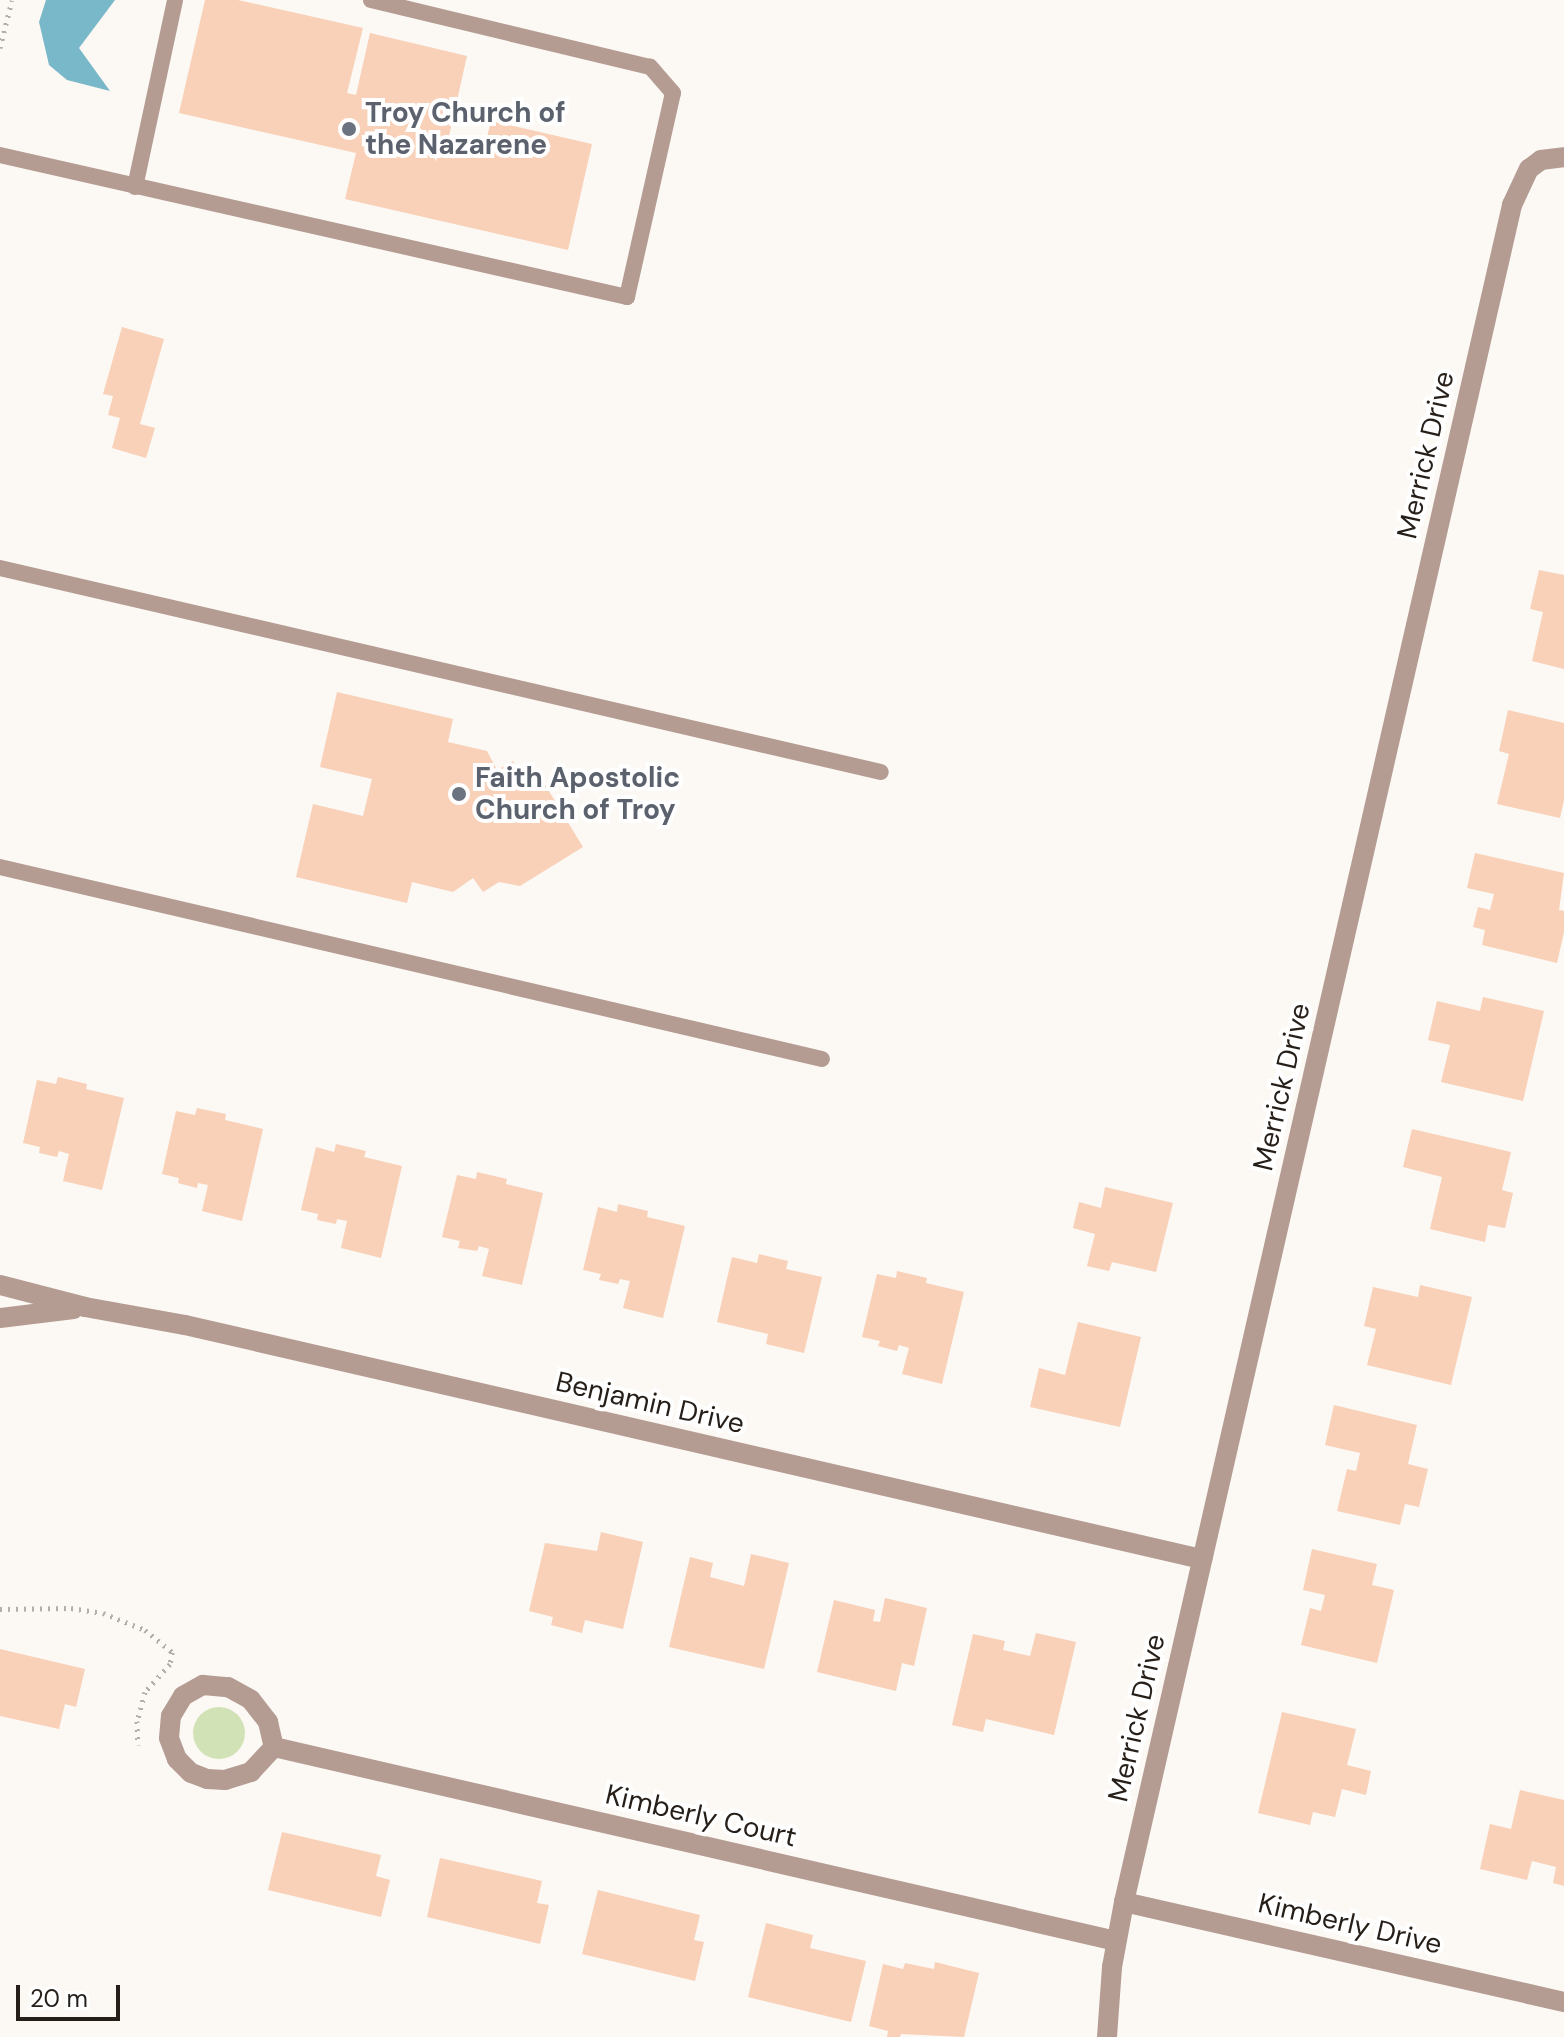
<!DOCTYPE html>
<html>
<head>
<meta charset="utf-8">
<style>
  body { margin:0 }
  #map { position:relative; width:1564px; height:2037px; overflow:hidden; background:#fcf8f4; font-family:"DM Sans",sans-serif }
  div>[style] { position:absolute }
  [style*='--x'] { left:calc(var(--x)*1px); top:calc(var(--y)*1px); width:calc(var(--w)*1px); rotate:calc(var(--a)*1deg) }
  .green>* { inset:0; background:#d2e2b7 }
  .round { border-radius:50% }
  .water>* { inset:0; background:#79b8c9 }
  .building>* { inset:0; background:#f8d1b8 }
  .path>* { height:5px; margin-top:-2.5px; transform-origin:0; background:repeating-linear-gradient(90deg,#b3aea9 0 2px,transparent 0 8px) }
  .service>* { height:16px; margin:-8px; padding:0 8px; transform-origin:8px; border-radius:8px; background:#b49c93 }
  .minor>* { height:20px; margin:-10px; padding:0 10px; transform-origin:10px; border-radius:10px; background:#b49c93 }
  .dots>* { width:22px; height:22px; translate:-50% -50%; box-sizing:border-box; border:4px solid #fff; border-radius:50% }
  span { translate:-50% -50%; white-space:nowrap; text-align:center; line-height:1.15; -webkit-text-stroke:8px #fff; paint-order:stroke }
  .worship-label { font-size:28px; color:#5b616d; font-weight:700 }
  .left { translate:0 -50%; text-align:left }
  .street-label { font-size:28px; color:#261e18 }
  .scale { position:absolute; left:16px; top:1985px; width:104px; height:36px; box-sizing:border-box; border:4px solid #261e18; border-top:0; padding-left:10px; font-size:24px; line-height:28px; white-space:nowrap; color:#261e18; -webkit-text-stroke:6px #fff; paint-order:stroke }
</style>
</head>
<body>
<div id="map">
  <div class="green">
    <i class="round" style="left:193px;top:1707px;width:52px;height:52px"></i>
  </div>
  <div class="water">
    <i style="clip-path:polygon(46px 0,115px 0,79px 48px,110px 91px,67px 80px,49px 65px,39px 22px)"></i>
  </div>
  <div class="building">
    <i style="clip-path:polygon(205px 0,238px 0,363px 28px,347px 93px,356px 95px,370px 33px,467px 56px,449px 136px,485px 145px,491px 121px,592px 144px,568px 250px,345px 199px,356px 153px,179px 113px)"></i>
    <i style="clip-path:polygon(122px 327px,164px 339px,140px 424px,155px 428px,146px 458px,112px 448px,120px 418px,108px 415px,113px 396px,103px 394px)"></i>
    <i style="clip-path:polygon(1539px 570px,1564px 575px,1564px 669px,1532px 661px,1543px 612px,1530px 609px)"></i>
    <i style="clip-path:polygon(337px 692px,453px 719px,448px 742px,487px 751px,497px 770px,513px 761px,522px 778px,544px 783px,583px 847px,520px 886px,499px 882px,483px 892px,473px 878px,453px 892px,412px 882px,407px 903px,296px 877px,313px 804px,363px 816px,372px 779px,320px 767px)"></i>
    <i style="clip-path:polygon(1508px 710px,1564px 723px,1564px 800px,1560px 818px,1497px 804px,1509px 754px,1499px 751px)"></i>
    <i style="clip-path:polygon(1475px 853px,1564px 873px,1559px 910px,1564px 911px,1564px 932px,1557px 963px,1482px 945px,1485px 930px,1473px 927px,1478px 907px,1490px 910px,1494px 894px,1467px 888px)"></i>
    <i style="clip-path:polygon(1483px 997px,1544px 1011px,1523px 1101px,1441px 1082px,1450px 1045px,1428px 1040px,1437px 1001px,1480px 1011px)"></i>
    <i style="clip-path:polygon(58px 1077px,87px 1084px,86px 1089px,124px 1098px,102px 1190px,63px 1181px,69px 1154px,59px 1151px,57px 1157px,39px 1153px,40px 1147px,23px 1143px,37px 1080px,56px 1084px)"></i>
    <i style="clip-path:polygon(197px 1108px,226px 1114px,225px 1120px,263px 1129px,242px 1221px,202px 1211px,208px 1185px,198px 1183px,197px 1188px,178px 1183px,179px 1178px,162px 1174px,176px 1111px,195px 1115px)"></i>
    <i style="clip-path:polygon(1412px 1129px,1511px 1152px,1502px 1190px,1513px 1193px,1505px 1228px,1488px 1225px,1485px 1242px,1430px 1229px,1442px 1177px,1403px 1167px)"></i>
    <i style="clip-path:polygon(336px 1144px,366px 1151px,364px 1157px,402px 1166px,381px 1258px,341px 1248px,347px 1221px,337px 1219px,336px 1224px,317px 1220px,318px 1214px,301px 1210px,316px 1147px,334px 1152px)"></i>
    <i style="clip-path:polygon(477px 1172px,507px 1179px,506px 1184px,543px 1193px,522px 1285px,482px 1276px,489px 1249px,479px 1246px,477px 1251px,458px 1248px,460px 1241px,442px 1237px,457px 1175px,476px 1179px)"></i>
    <i style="clip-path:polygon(1105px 1187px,1173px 1203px,1156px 1272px,1112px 1262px,1109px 1271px,1087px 1266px,1095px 1234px,1073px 1228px,1079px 1202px,1101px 1208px)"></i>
    <i style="clip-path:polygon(618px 1204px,648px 1211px,647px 1217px,685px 1226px,663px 1318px,623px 1308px,630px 1281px,620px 1279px,618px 1284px,599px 1280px,601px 1274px,583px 1270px,598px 1207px,617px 1212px)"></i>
    <i style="clip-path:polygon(759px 1254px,788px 1261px,786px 1269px,822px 1277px,804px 1353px,766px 1344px,768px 1334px,717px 1322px,732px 1257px,757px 1263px)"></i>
    <i style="clip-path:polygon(897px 1271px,927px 1278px,926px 1283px,964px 1292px,942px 1384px,902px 1374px,909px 1348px,899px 1345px,897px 1351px,878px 1346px,880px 1341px,862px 1337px,877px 1274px,896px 1278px)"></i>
    <i style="clip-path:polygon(1420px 1285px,1472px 1297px,1451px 1385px,1367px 1365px,1376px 1329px,1364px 1326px,1373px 1287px,1418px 1297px)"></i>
    <i style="clip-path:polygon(1078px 1322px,1141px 1337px,1120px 1427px,1030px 1407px,1039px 1368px,1065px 1375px)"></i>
    <i style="clip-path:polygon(1334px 1405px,1417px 1425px,1408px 1464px,1428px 1469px,1419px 1507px,1405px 1504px,1400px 1525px,1337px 1511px,1347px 1469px,1356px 1471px,1360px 1453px,1325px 1445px)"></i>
    <i style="clip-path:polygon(601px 1532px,643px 1542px,623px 1629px,585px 1620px,582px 1633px,551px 1625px,553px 1617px,529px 1611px,545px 1543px,597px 1551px)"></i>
    <i style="clip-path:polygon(1312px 1549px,1377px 1564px,1372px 1585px,1394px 1590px,1377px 1663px,1301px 1645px,1310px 1608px,1321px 1611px,1325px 1595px,1303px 1590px)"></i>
    <i style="clip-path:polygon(751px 1554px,789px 1563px,764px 1669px,669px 1647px,690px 1557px,713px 1563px,710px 1577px,744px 1586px)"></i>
    <i style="clip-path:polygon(885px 1598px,927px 1608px,914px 1666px,902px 1663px,896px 1691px,817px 1672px,834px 1600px,875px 1610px,873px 1621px,880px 1622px)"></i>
    <i style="clip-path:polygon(1036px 1633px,1076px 1642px,1054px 1735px,986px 1719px,983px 1732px,952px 1725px,973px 1634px,1005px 1641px,1003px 1650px,1030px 1656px)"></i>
    <i style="clip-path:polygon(0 1649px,85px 1669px,76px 1707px,65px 1704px,59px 1729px,0 1716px)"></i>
    <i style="clip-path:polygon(1282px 1712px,1356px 1729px,1347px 1765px,1371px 1771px,1366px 1795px,1342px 1789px,1335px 1817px,1313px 1812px,1310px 1825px,1258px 1813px)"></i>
    <i style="clip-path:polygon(1520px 1790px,1564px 1800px,1564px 1886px,1553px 1883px,1556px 1867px,1532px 1861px,1527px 1880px,1480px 1869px,1490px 1824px,1511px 1829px)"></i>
    <i style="clip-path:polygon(282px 1832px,381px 1855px,376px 1876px,390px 1880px,381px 1917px,268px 1890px)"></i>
    <i style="clip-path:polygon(440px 1858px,542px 1881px,537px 1903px,549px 1905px,540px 1944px,427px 1917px)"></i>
    <i style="clip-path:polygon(598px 1890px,700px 1915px,694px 1940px,704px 1942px,695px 1981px,582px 1954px)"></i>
    <i style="clip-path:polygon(766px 1923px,813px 1935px,810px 1948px,866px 1961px,851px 2022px,748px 1997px)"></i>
    <i style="clip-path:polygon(935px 1962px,979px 1973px,964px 2037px,901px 2034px,900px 2037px,887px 2037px,888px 2031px,869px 2026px,883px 1964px,903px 1969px,905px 1963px,934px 1969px)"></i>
  </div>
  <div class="path">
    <i style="--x:0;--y:48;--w:49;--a:-76"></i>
    <i style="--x:0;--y:1609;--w:71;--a:-0.8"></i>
    <i style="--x:71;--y:1608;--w:32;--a:9"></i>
    <i style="--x:103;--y:1613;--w:45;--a:22"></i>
    <i style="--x:145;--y:1630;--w:35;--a:39"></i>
    <i style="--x:172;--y:1652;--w:12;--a:99"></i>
    <i style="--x:170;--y:1664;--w:38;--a:132"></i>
    <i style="--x:145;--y:1692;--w:30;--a:105"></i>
    <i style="--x:137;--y:1721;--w:24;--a:88"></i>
  </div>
  <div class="service">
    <i style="--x:0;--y:155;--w:643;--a:12.76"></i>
    <i style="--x:627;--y:297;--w:209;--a:-77.3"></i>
    <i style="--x:673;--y:93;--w:35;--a:-131"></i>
    <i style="--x:650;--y:67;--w:287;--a:-166.5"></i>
    <i style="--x:135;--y:187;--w:191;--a:-77.9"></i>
    <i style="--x:0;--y:568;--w:904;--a:13.04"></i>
    <i style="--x:0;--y:867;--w:844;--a:13.15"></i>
  </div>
  <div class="minor">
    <i style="--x:0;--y:1285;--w:88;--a:14.5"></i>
    <i style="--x:85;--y:1307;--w:102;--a:10.2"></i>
    <i style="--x:185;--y:1325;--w:1044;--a:12.96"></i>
    <i style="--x:0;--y:1318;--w:74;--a:-7"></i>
    <i style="--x:274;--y:1747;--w:34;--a:133"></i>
    <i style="--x:251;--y:1772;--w:27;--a:163"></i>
    <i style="--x:225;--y:1780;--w:18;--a:-177"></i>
    <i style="--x:207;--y:1779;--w:17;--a:-159"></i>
    <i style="--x:191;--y:1773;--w:20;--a:-135"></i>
    <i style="--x:177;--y:1759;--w:22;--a:-111"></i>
    <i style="--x:169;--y:1738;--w:22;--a:-85"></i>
    <i style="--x:171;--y:1716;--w:23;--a:-59"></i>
    <i style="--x:183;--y:1696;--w:23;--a:-29"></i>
    <i style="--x:203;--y:1685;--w:25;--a:5"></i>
    <i style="--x:228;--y:1687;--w:26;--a:29"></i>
    <i style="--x:251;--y:1700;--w:28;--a:52"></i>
    <i style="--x:268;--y:1722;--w:26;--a:77"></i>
    <i style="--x:274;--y:1747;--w:864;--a:12.97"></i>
    <i style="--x:1124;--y:1902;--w:451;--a:12.8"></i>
    <i style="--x:1107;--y:2037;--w:70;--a:-85.9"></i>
    <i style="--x:1112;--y:1967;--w:66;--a:-79.5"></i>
    <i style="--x:1124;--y:1902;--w:1741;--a:-77.12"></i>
    <i style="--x:1512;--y:205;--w:40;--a:-65"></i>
    <i style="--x:1529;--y:169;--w:15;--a:-37"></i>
    <i style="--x:1541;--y:160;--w:23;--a:-7"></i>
  </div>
  <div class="dots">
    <i style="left:349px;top:129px;background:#6b7280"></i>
    <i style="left:459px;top:794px;background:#6b7280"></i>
  </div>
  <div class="worship-label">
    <span class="left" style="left:365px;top:129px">Troy Church of<br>the Nazarene</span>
    <span class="left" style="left:475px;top:794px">Faith Apostolic<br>Church of Troy</span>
  </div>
  <div class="street-label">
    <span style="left:1426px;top:455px;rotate:-77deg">Merrick Drive</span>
    <span style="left:1282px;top:1087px;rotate:-77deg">Merrick Drive</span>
    <span style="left:650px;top:1403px;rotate:13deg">Benjamin Drive</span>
    <span style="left:1137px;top:1718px;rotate:-77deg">Merrick Drive</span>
    <span style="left:701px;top:1816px;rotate:13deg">Kimberly Court</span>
    <span style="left:1350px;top:1924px;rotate:13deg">Kimberly Drive</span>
  </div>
  <div class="scale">20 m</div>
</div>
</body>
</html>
